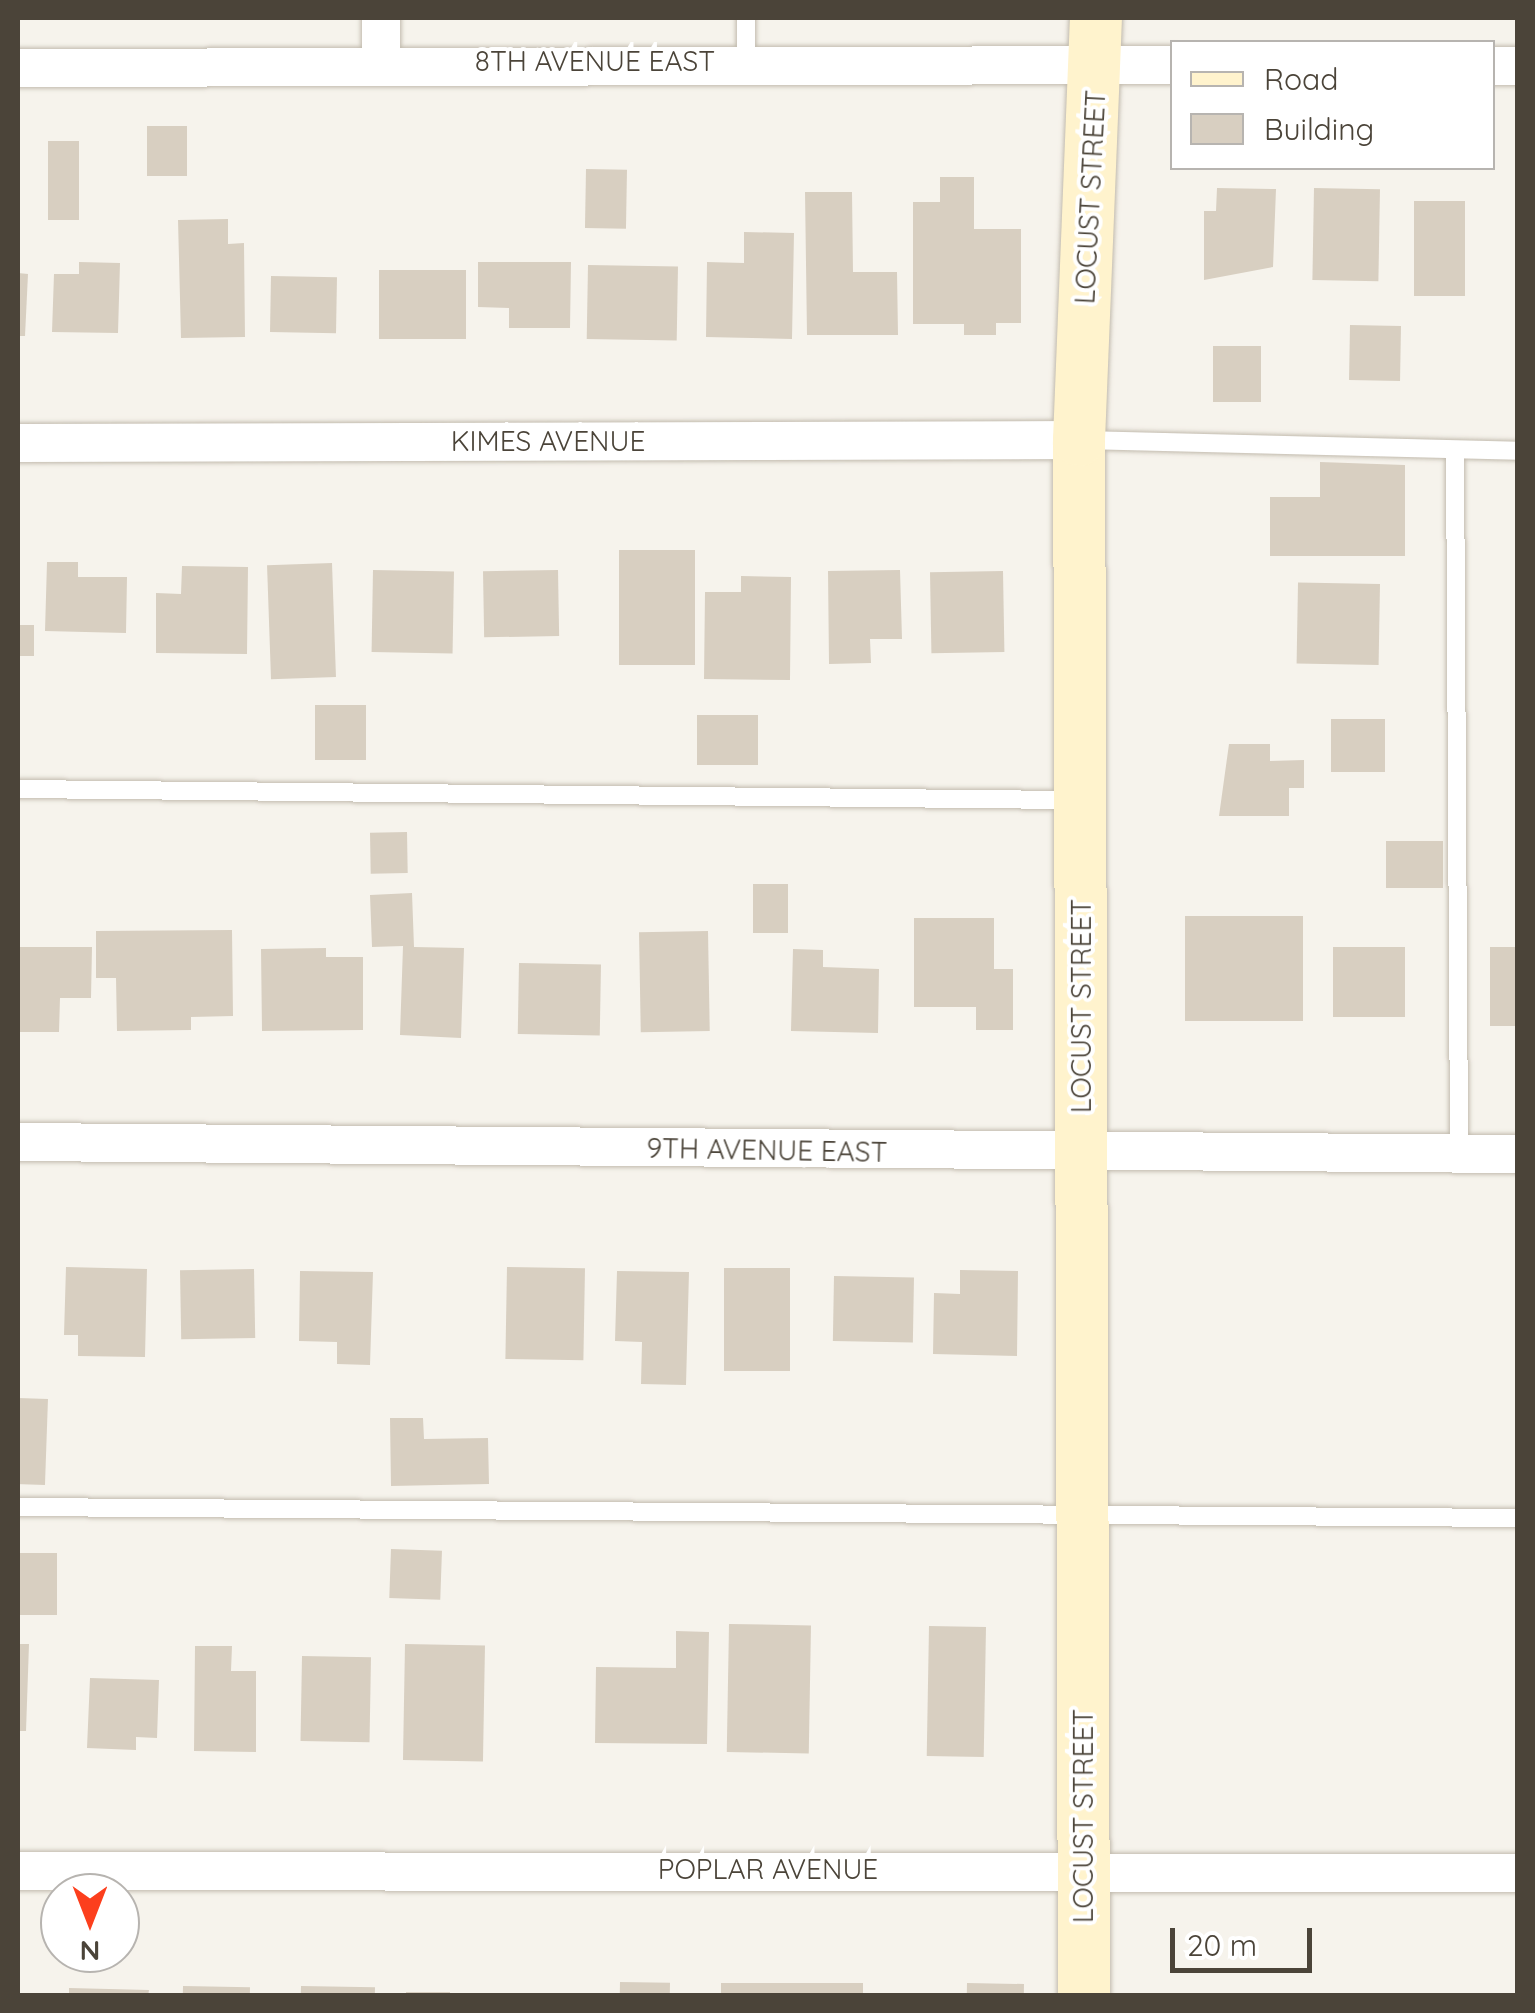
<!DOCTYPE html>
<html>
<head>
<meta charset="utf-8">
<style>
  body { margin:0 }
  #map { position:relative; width:1535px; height:2013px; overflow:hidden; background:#f6f3ec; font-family:Quicksand,sans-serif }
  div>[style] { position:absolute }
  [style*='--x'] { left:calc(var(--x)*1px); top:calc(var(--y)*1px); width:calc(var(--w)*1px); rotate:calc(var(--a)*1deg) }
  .building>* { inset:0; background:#d8cfc1; transform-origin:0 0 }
  .roads { filter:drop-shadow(0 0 2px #c2bbae) drop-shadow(0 0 2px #c2bbae) }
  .lane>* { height:18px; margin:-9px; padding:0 9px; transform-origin:9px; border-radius:9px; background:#fff }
  .street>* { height:38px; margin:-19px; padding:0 19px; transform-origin:19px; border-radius:19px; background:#fff }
  .secondary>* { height:52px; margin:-26px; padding:0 26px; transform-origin:26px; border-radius:26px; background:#fff3cd }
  span { translate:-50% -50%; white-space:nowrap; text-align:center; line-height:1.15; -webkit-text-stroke:8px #fff; paint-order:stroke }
  .street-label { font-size:28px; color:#4b4439 }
  .frame { position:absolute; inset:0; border:20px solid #4b4439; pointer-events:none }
  .legend { position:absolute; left:1170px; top:40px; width:325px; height:130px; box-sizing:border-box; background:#fff; border:2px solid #b7b4b0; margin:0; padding:12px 18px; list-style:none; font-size:30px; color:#4b4439 }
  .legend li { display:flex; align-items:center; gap:20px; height:50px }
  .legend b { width:50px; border:2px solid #b7b4b0 }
  .north { position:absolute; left:40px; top:1873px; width:100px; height:100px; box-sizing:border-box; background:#fff; border:2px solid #b7b4b0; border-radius:50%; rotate:180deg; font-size:28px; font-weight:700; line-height:40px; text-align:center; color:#4b4439 }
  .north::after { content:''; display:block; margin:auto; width:35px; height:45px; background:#fc3f1d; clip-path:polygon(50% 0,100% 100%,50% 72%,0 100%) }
  .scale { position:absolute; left:1170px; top:1928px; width:142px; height:45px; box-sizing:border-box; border:5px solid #4b4439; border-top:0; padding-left:12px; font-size:30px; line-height:35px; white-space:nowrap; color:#4b4439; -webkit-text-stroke:8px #fff; paint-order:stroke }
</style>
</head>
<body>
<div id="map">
  <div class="building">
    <i style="left:187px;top:126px;width:50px;height:40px;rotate:90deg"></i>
    <i style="left:48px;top:141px;width:31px;height:79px"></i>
    <i style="left:586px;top:169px;width:41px;height:59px;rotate:1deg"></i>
    <i style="clip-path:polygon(940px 177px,974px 177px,974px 229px,1021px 229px,1021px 323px,996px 323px,996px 335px,964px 335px,964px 324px,913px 324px,913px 202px,940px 202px)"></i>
    <i style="clip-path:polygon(1217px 188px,1276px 189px,1273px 267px,1204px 280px,1204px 211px,1216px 211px)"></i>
    <i style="left:1314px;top:188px;width:66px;height:92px;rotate:1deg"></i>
    <i style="clip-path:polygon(805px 192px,852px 192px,853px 272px,897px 272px,898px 335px,807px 335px)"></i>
    <i style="left:1414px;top:201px;width:51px;height:95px"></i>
    <i style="clip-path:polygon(228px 219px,228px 244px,244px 243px,245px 337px,181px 338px,178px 220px)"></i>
    <i style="clip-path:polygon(744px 232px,794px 233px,792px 339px,706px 337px,707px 262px,744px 263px)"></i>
    <i style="clip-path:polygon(79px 262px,120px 263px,118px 333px,52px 332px,54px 274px,79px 274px)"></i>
    <i style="clip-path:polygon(478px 262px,571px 262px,570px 328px,509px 328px,509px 308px,478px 307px)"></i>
    <i style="left:588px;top:265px;width:90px;height:74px;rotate:1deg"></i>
    <i style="left:379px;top:270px;width:87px;height:69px"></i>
    <i style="clip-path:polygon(18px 273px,28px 274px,25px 336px,18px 336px)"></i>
    <i style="left:271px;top:276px;width:66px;height:56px;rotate:1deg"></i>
    <i style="left:1350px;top:325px;width:51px;height:55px;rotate:1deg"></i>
    <i style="left:1213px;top:346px;width:48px;height:56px"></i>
    <i style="clip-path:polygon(1320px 462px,1405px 465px,1405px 556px,1270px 556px,1270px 497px,1320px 497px)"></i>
    <i style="left:619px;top:550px;width:76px;height:115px"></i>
    <i style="clip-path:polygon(47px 562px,78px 562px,78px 577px,127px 577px,126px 633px,45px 631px)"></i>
    <i style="left:332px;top:563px;width:114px;height:65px;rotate:88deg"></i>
    <i style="clip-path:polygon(182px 566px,248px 567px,247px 654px,156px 653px,156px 593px,181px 594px)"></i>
    <i style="left:373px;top:570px;width:81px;height:82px;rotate:1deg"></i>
    <i style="left:558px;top:570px;width:66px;height:75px;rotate:89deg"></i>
    <i style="clip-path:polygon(900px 570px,902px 639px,870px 639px,871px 663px,829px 664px,828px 571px)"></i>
    <i style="left:1003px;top:571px;width:81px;height:73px;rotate:89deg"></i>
    <i style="clip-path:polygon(741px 576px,791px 577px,790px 680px,704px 679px,705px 592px,741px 592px)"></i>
    <i style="left:1380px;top:584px;width:81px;height:82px;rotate:91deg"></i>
    <i style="left:18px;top:625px;width:16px;height:31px"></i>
    <i style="left:315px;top:705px;width:51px;height:55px"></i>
    <i style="left:697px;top:715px;width:61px;height:50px"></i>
    <i style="left:1331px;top:719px;width:54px;height:53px"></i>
    <i style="clip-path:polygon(1229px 744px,1270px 744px,1270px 761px,1304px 760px,1304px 788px,1289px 788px,1289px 816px,1219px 816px)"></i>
    <i style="left:407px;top:832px;width:41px;height:37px;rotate:89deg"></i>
    <i style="left:1386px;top:841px;width:57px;height:47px"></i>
    <i style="left:753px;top:884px;width:35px;height:49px"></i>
    <i style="clip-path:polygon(412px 893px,414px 947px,464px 948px,461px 1038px,400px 1035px,403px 946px,372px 947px,370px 895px)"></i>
    <i style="left:1185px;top:916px;width:118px;height:105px"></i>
    <i style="clip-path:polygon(914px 918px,994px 918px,994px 969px,1013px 969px,1013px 1030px,976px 1030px,976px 1007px,914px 1007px)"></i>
    <i style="clip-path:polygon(232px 930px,233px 1016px,191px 1017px,191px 1030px,117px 1031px,116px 978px,96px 978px,96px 931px)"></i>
    <i style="left:708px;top:931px;width:100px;height:69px;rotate:89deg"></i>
    <i style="clip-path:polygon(18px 947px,92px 947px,91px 998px,60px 998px,59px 1032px,18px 1032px)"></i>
    <i style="left:1333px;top:947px;width:72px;height:70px"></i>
    <i style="left:1490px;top:947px;width:28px;height:79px"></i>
    <i style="clip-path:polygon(326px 948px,326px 957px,363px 957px,363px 1030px,262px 1031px,261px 949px)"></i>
    <i style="clip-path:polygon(793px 949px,823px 950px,823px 967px,879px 969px,878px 1033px,791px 1031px)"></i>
    <i style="left:519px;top:963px;width:82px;height:71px;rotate:1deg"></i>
    <i style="clip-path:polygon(66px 1267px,147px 1269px,145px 1357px,78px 1356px,78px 1335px,64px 1335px)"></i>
    <i style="left:507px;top:1267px;width:78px;height:92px;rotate:1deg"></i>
    <i style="left:724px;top:1268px;width:66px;height:103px"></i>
    <i style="left:254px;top:1269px;width:69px;height:74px;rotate:89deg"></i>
    <i style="clip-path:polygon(960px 1270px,1018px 1271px,1017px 1356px,933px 1354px,934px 1293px,960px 1294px)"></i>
    <i style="clip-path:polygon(300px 1271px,373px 1272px,370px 1365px,337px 1364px,337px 1342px,299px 1341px)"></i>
    <i style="clip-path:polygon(617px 1271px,689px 1272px,686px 1385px,641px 1384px,642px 1342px,615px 1341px)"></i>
    <i style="left:834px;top:1276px;width:80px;height:65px;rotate:1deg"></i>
    <i style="left:18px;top:1398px;width:30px;height:86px;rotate:2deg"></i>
    <i style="clip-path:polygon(390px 1418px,423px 1418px,424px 1439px,488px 1438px,489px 1484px,391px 1486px)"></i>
    <i style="left:391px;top:1549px;width:51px;height:49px;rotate:2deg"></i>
    <i style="left:18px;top:1553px;width:39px;height:62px"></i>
    <i style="left:729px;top:1624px;width:82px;height:128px;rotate:1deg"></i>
    <i style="left:929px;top:1626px;width:57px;height:130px;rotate:1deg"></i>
    <i style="clip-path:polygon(676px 1631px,709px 1632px,707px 1744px,595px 1743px,596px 1667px,676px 1668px)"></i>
    <i style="clip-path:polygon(18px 1644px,29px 1644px,26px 1731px,18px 1731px)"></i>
    <i style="left:405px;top:1644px;width:80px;height:116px;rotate:1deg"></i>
    <i style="clip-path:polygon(195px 1646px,232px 1646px,231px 1671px,256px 1671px,256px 1752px,194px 1751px)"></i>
    <i style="left:302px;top:1656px;width:69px;height:85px;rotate:1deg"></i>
    <i style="clip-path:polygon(90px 1678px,159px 1680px,157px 1738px,136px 1737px,136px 1750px,87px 1748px)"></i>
    <i style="left:620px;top:1982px;width:50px;height:14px;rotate:1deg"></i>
    <i style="left:721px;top:1983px;width:142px;height:13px"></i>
    <i style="left:967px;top:1983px;width:57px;height:13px;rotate:1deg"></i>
    <i style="left:183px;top:1986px;width:67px;height:10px;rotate:1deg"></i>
    <i style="left:301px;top:1986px;width:74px;height:10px;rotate:1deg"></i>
    <i style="clip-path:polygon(69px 1988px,149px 1990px,148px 1996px,69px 1996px)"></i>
    <i style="left:406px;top:1992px;width:44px;height:4px"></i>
  </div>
  <div class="roads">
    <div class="lane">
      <i style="--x:746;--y:18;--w:44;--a:90"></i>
      <i style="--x:1083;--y:440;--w:435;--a:1.4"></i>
      <i style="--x:1455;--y:450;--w:704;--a:89.67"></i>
      <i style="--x:18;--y:789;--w:1056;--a:0.6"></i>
      <i style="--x:18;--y:1507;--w:1500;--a:0.42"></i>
    </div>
    <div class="street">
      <i style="--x:381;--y:18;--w:43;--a:90"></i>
      <i style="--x:1492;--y:66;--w:26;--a:0"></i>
      <i style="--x:18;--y:68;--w:1154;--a:-0.15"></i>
      <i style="--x:18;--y:443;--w:1061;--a:-0.16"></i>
      <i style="--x:18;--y:1142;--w:1500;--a:0.46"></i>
      <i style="--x:18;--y:1871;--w:1500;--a:0.08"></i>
    </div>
    <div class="secondary">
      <i style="--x:1084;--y:1996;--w:1556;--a:-90.18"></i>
      <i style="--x:1079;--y:440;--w:422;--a:-87.7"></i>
    </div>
  </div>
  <div class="street-label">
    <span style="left:595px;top:61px">8TH AVENUE EAST</span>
    <span style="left:1090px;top:197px;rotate:-87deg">LOCUST STREET</span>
    <span style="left:548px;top:441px">KIMES AVENUE</span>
    <span style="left:1081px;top:1006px;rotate:-90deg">LOCUST STREET</span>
    <span style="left:767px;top:1150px;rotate:1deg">9TH AVENUE EAST</span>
    <span style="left:1083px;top:1816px;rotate:-90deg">LOCUST STREET</span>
    <span style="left:768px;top:1869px">POPLAR AVENUE</span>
  </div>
  <div class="frame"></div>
  <ul class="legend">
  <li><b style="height:12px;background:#fff3cd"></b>Road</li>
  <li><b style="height:28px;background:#d8cfc1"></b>Building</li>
  </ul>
  <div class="north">N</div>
  <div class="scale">20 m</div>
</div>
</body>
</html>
